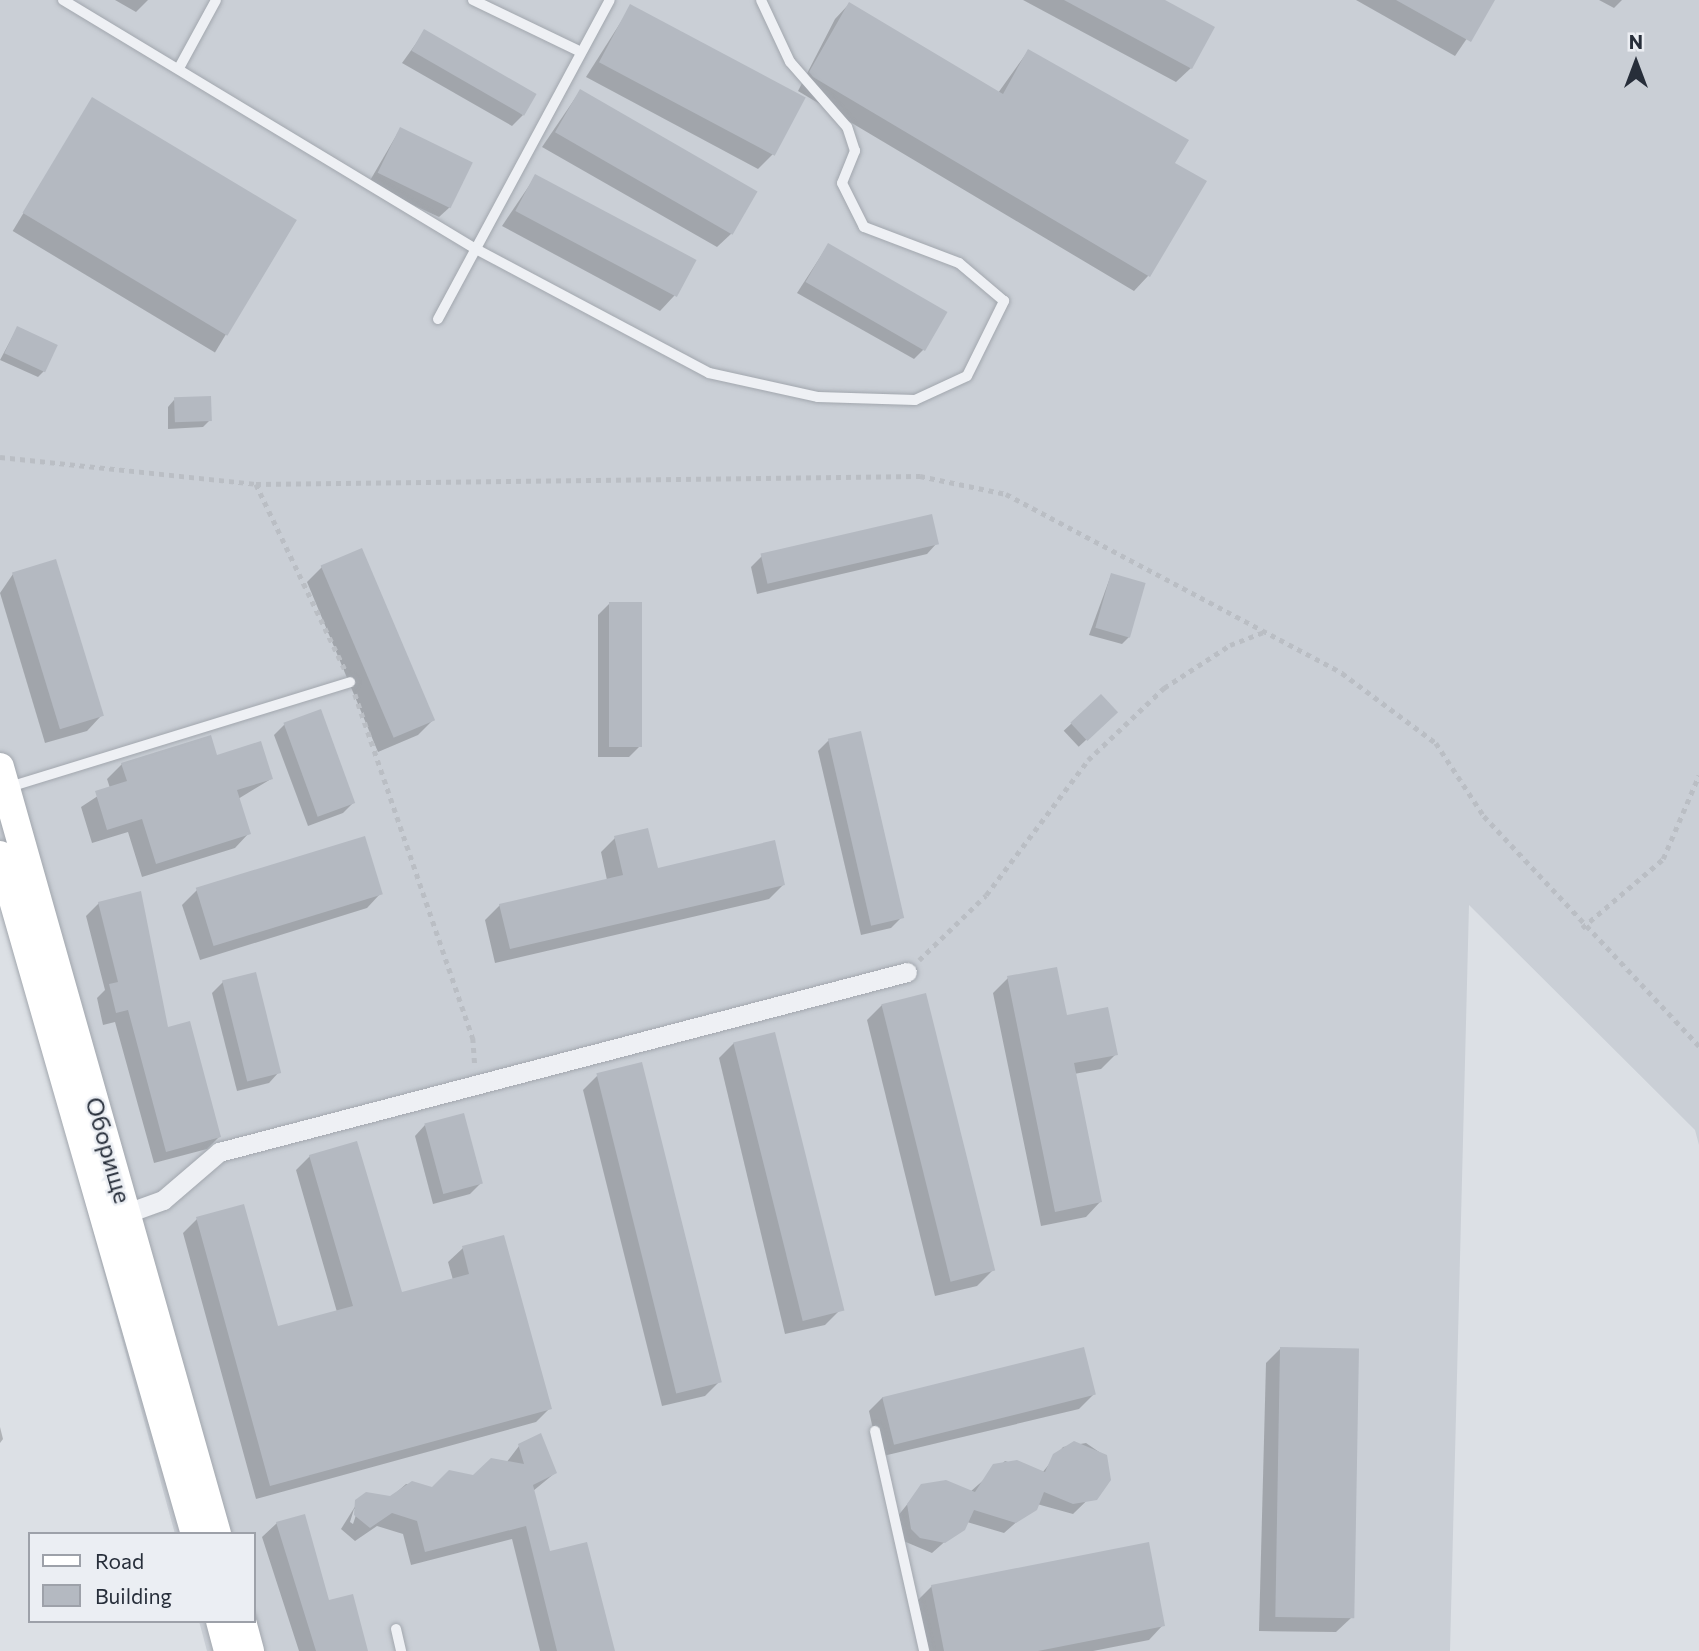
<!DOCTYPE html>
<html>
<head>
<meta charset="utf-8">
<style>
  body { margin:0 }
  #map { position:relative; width:1699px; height:1651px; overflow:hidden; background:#dce0e5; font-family:Commissioner,sans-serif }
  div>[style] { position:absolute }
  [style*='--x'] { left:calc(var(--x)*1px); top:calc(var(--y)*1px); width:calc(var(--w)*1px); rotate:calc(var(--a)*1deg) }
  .built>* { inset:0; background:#cacfd6 }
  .shadow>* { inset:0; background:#0003; transform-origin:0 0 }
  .building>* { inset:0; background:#b4b9c1; transform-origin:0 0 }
  .path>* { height:4.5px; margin-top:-2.25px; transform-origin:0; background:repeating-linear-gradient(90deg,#babec4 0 5px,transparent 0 10px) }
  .roads { filter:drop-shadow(0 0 2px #a2a7ae) drop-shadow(0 0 2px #a2a7ae) }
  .service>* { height:10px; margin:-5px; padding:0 5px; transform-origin:5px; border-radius:5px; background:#eef0f4 }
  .minor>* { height:19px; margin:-9.5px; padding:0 9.5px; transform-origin:9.5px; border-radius:9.5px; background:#eef0f4 }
  .secondary>* { height:28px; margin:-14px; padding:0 14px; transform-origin:14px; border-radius:14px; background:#fff }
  span { translate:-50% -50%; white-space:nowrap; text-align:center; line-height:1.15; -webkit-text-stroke:5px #ebeef3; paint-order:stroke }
  .street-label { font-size:24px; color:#272e3a }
  .legend { position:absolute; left:28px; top:1532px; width:228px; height:91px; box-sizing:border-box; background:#ebeef3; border:2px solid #9da1a9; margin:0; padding:9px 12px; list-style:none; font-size:21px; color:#272e3a }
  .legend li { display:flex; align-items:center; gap:14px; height:35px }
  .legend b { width:35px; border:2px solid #9da1a9 }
  .north { position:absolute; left:1601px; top:28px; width:70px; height:70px; -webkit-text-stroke:5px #ebeef3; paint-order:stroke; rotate:0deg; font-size:19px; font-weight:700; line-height:28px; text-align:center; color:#272e3a }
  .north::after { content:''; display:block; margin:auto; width:24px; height:32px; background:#272e3a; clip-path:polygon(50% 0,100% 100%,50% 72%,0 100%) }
</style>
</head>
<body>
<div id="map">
  <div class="built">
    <i style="clip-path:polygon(0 0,1699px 0,1699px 1145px,1695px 1130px,1469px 905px,1450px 1651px,207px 1651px,199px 1621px,254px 1621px,254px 1534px,175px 1534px,0 892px)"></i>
  </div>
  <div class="shadow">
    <i style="clip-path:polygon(115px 0,148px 0,136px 12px)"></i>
    <i style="clip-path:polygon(1023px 0,1161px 0,1191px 68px,1176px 82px)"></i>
    <i style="clip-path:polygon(1356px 0,1493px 0,1455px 56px)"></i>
    <i style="clip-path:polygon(1599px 0,1622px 0,1614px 8px)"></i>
    <i style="clip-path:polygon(849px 4px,998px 93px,1028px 51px,1172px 164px,1148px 276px,1134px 291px,798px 91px,835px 19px)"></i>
    <i style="clip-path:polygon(631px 6px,773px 154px,758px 169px,586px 77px)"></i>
    <i style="clip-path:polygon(425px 31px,523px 115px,512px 126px,402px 63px)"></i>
    <i style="clip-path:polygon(580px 91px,732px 233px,717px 247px,542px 147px)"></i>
    <i style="left:92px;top:99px;width:236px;height:154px;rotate:31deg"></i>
    <i style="clip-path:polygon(400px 129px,450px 207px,439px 217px,368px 184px)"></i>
    <i style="clip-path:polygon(535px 177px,693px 262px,674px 296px,660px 311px,502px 226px)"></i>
    <i style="clip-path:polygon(828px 245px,924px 349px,914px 359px,797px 293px)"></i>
    <i style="clip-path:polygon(17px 328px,45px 370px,38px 377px,0 360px)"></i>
    <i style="clip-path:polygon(174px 400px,210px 420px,203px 427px,168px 429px,168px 407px)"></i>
    <i style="clip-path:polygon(937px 543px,927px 554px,757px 594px,751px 567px,762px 556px)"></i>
    <i style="clip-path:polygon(322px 567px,432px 721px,418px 735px,378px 752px,307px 582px)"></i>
    <i style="clip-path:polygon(13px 574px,101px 716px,87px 731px,45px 743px,0 593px)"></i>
    <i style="clip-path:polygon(1111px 575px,1129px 637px,1122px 644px,1089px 635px)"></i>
    <i style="clip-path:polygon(609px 604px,640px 746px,629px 757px,598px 757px,598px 615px)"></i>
    <i style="left:1101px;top:696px;width:22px;height:51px;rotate:47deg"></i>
    <i style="clip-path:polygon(285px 724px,354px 802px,343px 813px,308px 826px,274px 735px)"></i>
    <i style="clip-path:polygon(829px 740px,902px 917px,891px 928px,861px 935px,818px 751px)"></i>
    <i style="clip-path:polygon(122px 764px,271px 779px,238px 799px,249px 833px,235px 848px,142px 877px,128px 832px,92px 843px,81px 807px,110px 788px,107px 779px)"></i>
    <i style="clip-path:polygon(615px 838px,656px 870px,783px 885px,769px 899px,495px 963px,485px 920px,500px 905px,607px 880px,601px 852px)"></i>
    <i style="clip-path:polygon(197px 890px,381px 893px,367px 908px,200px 960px,182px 905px)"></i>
    <i style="clip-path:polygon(99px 903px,219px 1137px,207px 1149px,154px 1163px,115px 1022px,103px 1025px,97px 998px,105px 990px,86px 916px)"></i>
    <i style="clip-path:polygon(1008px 978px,1116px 1054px,1101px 1069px,1074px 1074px,1100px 1202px,1086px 1217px,1041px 1226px,993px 993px)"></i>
    <i style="clip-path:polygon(223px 982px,279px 1072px,269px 1083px,237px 1091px,212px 993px)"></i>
    <i style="clip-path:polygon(882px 1005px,992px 1271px,977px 1286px,935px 1296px,867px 1020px)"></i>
    <i style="clip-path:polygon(734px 1043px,840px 1310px,825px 1325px,785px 1334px,719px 1058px)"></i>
    <i style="clip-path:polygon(598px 1075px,720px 1381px,705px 1396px,662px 1406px,583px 1090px)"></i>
    <i style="clip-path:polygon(425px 1125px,481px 1183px,470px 1194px,433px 1204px,415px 1136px)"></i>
    <i style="clip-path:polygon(310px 1156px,401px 1295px,453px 1280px,448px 1262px,463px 1248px,550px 1408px,536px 1422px,256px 1499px,183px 1233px,197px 1219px,277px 1328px,337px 1312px,296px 1170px)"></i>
    <i style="clip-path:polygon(1281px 1348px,1351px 1618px,1336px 1632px,1259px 1631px,1266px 1363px)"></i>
    <i style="clip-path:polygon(1094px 1394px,1079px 1409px,879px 1457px,869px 1411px,883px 1397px)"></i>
    <i style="clip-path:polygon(0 1427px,3px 1439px,0 1443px)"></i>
    <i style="clip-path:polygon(1086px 1443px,1105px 1456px,1109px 1479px,1073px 1514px,1037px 1504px,1004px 1533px,967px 1522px,932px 1553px,901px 1540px,897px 1517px,922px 1486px,970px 1492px,1005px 1461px,1042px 1473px,1063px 1447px)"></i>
    <i style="clip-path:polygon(evenodd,519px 1446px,555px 1473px,533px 1491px,549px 1553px,613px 1651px,540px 1651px,512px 1539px,411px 1565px,403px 1534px,377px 1526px,355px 1541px,341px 1529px,361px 1497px,390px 1498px,406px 1484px,432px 1489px,473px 1477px,506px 1463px,519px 1446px,354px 1509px,358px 1509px,353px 1524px,350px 1522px,354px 1509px)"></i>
    <i style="clip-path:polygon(277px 1523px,328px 1602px,366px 1651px,299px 1651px,262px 1537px)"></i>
    <i style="clip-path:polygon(932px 1586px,1163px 1625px,1149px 1640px,1093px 1651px,927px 1651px,917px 1601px)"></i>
  </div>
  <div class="building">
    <i style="clip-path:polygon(1064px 0,1165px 0,1215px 27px,1192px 69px)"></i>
    <i style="clip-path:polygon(1396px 0,1495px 0,1471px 42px)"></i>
    <i style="clip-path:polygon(849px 2px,1003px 94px,1028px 49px,1189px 140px,1175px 163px,1207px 181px,1150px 277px,813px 77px,809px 72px)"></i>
    <i style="left:630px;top:4px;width:199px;height:66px;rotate:28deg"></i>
    <i style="left:424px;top:29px;width:130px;height:25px;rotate:30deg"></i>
    <i style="left:580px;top:89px;width:205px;height:50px;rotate:30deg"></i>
    <i style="left:92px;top:97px;width:239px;height:135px;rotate:31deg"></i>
    <i style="left:400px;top:127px;width:81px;height:51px;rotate:26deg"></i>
    <i style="left:535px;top:174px;width:183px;height:42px;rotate:28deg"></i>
    <i style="left:828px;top:243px;width:138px;height:45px;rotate:30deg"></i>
    <i style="left:17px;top:326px;width:45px;height:30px;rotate:25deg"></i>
    <i style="left:211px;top:396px;width:25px;height:37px;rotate:88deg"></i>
    <i style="left:932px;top:514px;width:31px;height:176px;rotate:77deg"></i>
    <i style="left:362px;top:548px;width:187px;height:45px;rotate:67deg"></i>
    <i style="left:56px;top:559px;width:164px;height:46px;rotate:73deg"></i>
    <i style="left:1111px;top:573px;width:36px;height:57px;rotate:16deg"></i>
    <i style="left:609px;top:602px;width:33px;height:145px"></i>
    <i style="left:1101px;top:694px;width:25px;height:42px;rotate:47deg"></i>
    <i style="left:321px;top:709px;width:100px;height:40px;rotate:70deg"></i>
    <i style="left:861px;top:731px;width:192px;height:34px;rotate:77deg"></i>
    <i style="clip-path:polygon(211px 735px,217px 755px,261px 741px,273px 779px,237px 790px,251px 834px,156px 864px,142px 819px,107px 830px,95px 791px,127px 781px,121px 763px)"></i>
    <i style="clip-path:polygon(648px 828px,658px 868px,775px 840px,785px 885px,510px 949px,499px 904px,623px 875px,614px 836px)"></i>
    <i style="left:365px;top:836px;width:61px;height:177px;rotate:73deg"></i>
    <i style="clip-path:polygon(141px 891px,168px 1027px,190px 1021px,221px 1137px,166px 1152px,128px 1010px,116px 1013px,109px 984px,118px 982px,98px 902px)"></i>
    <i style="clip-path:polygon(1057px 967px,1067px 1015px,1108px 1007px,1118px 1055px,1074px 1063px,1102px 1202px,1055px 1212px,1007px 976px)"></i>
    <i style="left:256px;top:972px;width:104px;height:35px;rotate:76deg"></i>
    <i style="left:926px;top:993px;width:286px;height:46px;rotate:76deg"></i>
    <i style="left:775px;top:1032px;width:287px;height:43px;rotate:76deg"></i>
    <i style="left:642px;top:1062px;width:330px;height:47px;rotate:76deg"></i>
    <i style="left:464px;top:1113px;width:73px;height:41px;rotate:75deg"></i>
    <i style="clip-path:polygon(357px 1141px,402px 1292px,469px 1274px,462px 1246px,504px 1235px,552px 1409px,270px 1486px,196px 1217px,244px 1204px,278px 1326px,353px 1306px,309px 1155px)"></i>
    <i style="left:1084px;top:1347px;width:49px;height:208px;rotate:76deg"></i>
    <i style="left:1280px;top:1347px;width:79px;height:270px;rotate:1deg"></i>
    <i style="clip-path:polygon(541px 1433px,557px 1473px,533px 1485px,550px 1551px,587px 1542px,615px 1651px,557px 1651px,526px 1526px,425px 1552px,417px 1521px,392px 1513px,370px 1528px,354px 1515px,355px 1500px,366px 1492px,390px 1496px,412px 1481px,432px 1487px,449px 1470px,473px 1475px,491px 1458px,524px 1464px,518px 1444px)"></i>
    <i style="clip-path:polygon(1074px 1441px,1107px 1455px,1111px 1480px,1097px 1500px,1073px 1504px,1044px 1492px,1037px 1510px,1016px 1523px,974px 1510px,965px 1530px,945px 1543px,920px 1538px,911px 1529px,907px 1504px,921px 1484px,946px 1480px,975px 1492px,993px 1464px,1017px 1460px,1045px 1472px,1053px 1454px)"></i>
    <i style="clip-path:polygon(305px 1514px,329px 1600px,353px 1594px,368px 1651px,316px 1651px,276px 1522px)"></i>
    <i style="clip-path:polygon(1149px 1542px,1165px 1626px,1038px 1651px,944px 1651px,931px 1585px)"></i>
  </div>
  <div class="path">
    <i style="--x:0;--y:457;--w:257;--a:6"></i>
    <i style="--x:256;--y:484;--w:664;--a:-0.69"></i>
    <i style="--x:920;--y:476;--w:88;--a:11.8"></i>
    <i style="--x:1006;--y:494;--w:381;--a:28"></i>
    <i style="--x:1342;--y:673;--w:117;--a:36.7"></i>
    <i style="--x:1436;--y:743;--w:87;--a:56.7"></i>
    <i style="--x:1484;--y:816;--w:315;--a:46.9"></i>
    <i style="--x:256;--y:484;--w:206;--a:64.4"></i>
    <i style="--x:355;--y:694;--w:364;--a:71.1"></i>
    <i style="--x:473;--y:1038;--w:26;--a:86"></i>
    <i style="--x:1582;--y:928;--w:106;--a:-40.4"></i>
    <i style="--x:1663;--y:859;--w:91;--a:-66.8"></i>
    <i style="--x:919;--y:960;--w:93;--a:-44.1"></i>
    <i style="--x:986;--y:895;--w:169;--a:-52.9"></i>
    <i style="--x:1088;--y:760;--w:105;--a:-43.5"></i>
    <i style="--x:1164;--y:688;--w:79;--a:-33.1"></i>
    <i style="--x:1230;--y:645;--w:39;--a:-21"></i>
  </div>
  <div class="roads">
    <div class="service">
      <i style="--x:63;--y:0;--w:480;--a:31.1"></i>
      <i style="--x:474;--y:248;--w:266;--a:28"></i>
      <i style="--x:709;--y:373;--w:112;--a:12.4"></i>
      <i style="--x:818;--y:397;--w:97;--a:1.8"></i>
      <i style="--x:915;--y:400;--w:57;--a:-24.8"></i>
      <i style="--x:967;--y:376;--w:84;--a:-63.7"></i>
      <i style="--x:1004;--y:301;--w:59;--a:-139.8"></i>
      <i style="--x:959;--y:263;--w:102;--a:-159.2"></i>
      <i style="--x:864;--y:227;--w:49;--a:-116.6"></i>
      <i style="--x:842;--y:183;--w:35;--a:-68"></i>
      <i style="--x:855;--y:151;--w:25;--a:-108"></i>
      <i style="--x:847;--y:127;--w:86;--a:-131.2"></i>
      <i style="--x:790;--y:62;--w:68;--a:-115.1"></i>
      <i style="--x:473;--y:0;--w:115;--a:25.7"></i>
      <i style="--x:179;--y:68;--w:77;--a:-61.4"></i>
      <i style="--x:438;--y:319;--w:362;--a:-61.7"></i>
      <i style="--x:6;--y:788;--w:360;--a:-17.1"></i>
      <i style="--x:875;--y:1431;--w:225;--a:77.4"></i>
      <i style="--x:396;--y:1629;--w:23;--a:77"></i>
    </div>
    <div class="minor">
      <i style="--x:116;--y:1217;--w:50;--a:-19.9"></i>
      <i style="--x:163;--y:1200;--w:74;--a:-40.6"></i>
      <i style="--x:219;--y:1152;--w:711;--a:-14.66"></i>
    </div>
    <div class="secondary">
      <i style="--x:0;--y:767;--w:797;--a:74.2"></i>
      <i style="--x:0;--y:855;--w:706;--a:73.98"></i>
      <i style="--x:220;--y:1621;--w:31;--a:75"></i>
      <i style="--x:242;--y:1621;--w:31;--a:75"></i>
    </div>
  </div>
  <div class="street-label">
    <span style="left:109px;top:1150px;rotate:74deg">Оборище</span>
  </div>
  <ul class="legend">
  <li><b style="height:9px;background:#fff"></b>Road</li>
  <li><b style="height:19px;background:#b4b9c1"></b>Building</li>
  </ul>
  <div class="north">N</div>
</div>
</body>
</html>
